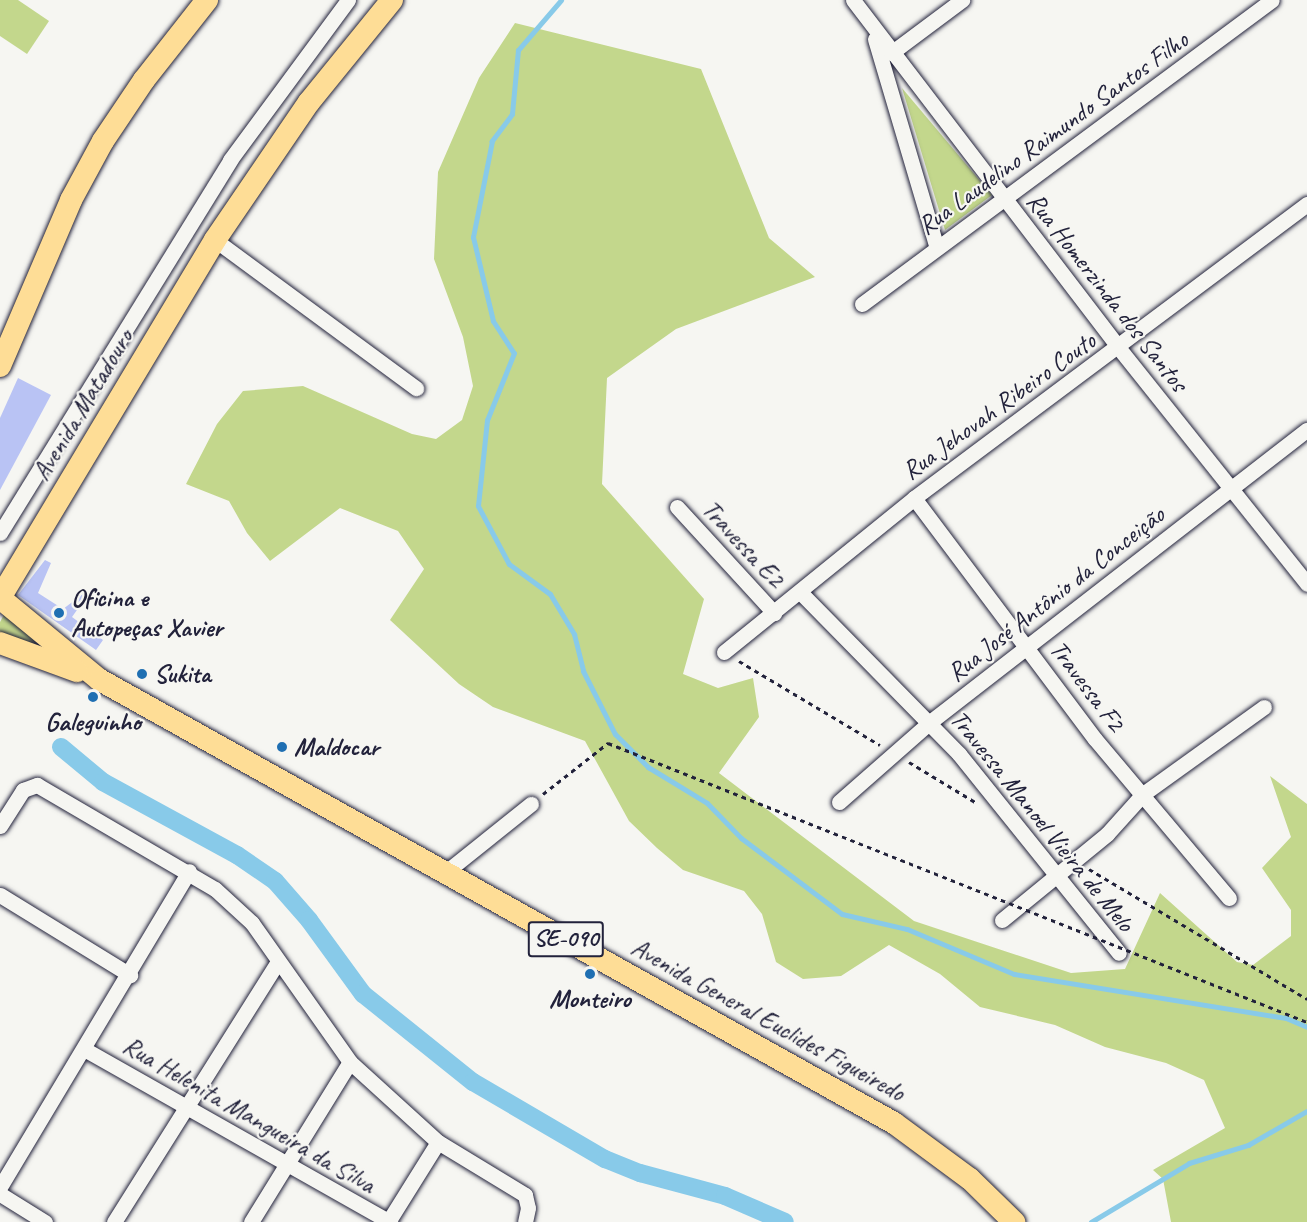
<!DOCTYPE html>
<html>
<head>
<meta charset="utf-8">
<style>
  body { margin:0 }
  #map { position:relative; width:1307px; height:1222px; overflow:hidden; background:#f6f6f2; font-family:Caveat,sans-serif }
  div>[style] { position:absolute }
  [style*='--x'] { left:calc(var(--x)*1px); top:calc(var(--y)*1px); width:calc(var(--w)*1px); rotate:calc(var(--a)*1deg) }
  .green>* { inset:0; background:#c3d78c }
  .stream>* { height:5px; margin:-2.5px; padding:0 2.5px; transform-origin:2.5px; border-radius:2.5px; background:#88cae9 }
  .canal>* { height:18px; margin:-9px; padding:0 9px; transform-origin:9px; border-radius:9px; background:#88cae9 }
  .building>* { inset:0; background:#b9c3f4 }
  .path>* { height:3px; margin-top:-1.5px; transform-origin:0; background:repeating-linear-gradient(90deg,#22223b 0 4.5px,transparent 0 9px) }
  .roads { filter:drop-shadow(0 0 2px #22223b) drop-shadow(0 0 2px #22223b) }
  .street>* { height:15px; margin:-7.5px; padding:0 7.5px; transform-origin:7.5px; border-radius:7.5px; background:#f6f6f2 }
  .primary>* { height:22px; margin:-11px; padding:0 11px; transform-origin:11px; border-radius:11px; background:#fedd96 }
  .path-bridge>* { height:3px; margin-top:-1.5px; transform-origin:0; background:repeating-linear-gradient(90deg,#22223b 0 4.5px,transparent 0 9px) }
  .dots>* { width:16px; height:16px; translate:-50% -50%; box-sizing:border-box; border:3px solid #f6f6f2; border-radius:50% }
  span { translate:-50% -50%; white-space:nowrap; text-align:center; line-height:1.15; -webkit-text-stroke:4.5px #f6f6f2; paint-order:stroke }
  .shield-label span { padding:2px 4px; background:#f6f6f2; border:2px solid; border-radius:4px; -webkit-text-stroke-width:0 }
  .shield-label { font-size:24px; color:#22223b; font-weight:700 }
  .street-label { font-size:26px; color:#22223b }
  .poi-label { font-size:26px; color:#22223b; font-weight:700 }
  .left { translate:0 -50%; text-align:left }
</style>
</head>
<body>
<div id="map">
  <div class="green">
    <i style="clip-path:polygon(0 0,18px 0,49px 21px,27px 54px,0 36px)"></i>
    <i style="clip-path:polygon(515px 23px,701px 69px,769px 238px,815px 277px,676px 329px,607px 378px,602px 484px,704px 599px,683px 674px,718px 688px,753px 678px,759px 717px,719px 773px,914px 921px,1071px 973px,1125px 969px,1160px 893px,1237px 962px,1253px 965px,1291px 936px,1291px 910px,1262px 868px,1291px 837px,1270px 776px,1307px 804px,1307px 1222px,1171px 1222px,1163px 1179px,1153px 1170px,1225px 1128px,1204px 1080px,1166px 1063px,1105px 1047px,1055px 1025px,980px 1007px,940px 974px,889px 945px,841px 976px,803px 979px,776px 962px,762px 914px,744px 891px,683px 870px,657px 848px,629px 821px,585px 741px,493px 707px,459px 684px,390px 620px,424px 569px,398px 531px,340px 508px,270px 561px,247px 533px,229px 501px,186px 484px,217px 424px,243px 391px,303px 386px,412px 434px,436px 439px,462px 420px,473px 386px,463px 337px,434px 259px,438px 172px,479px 78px)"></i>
    <i style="clip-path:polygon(902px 88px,992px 195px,945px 230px)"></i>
    <i style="clip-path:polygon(7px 609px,73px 667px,0 637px,0 622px)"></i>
  </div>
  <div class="stream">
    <i style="--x:561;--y:0;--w:66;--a:130.7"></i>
    <i style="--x:518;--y:50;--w:64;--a:95.4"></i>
    <i style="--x:512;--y:114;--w:34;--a:127"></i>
    <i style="--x:492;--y:141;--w:98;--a:101.2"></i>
    <i style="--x:473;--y:237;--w:86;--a:76.6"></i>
    <i style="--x:493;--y:321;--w:38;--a:57"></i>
    <i style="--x:514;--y:353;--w:72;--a:111.9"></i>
    <i style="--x:487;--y:420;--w:86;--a:96"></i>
    <i style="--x:478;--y:506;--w:66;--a:61.9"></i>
    <i style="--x:509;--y:564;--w:51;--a:36.2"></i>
    <i style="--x:550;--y:594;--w:47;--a:59"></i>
    <i style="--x:574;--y:634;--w:38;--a:76"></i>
    <i style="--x:583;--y:671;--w:71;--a:63.1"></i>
    <i style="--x:615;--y:734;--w:47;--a:45"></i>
    <i style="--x:648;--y:767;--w:69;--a:31.4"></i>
    <i style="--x:707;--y:803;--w:49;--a:45.8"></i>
    <i style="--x:741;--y:838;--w:126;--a:37"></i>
    <i style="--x:842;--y:914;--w:67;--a:13"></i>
    <i style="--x:907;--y:929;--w:116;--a:22.8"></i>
    <i style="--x:1014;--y:974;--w:276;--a:9.2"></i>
    <i style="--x:1286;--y:1018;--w:23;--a:23"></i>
    <i style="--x:1091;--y:1222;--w:114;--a:-31"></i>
    <i style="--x:1189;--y:1163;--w:62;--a:-17"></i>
    <i style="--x:1248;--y:1145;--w:68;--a:-30"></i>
  </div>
  <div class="canal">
    <i style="--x:61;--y:747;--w:55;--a:39.8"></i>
    <i style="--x:103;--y:782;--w:153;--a:28.6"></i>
    <i style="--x:237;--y:855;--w:46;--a:34.4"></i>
    <i style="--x:275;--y:881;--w:52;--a:48.9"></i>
    <i style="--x:309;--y:920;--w:92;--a:53.9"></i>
    <i style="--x:363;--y:994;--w:141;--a:38.7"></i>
    <i style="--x:473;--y:1082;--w:153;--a:30.3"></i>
    <i style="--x:605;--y:1159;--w:38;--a:22"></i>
    <i style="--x:640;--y:1173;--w:88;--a:15.1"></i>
    <i style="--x:725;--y:1196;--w:65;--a:23.4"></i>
  </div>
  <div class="building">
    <i style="clip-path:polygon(18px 378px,51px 395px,0 490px,0 418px)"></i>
    <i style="clip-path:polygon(45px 560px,51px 563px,38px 593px,63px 609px,87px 591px,89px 593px,72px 617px,103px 640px,96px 650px,18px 595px)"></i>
  </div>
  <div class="path">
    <i style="--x:739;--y:661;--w:164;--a:30.8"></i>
    <i style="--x:909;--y:762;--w:77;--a:31.2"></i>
    <i style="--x:543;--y:794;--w:83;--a:-38.1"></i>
    <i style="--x:1089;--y:869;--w:254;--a:30.8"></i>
  </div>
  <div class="roads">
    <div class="street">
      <i style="--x:853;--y:0;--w:437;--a:52.6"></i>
      <i style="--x:1118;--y:347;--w:303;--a:51.4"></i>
      <i style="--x:875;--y:39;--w:218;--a:73.5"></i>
      <i style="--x:891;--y:53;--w:89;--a:-36.7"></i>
      <i style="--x:215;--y:240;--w:250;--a:36.4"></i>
      <i style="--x:862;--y:304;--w:510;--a:-36.56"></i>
      <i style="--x:914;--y:498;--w:301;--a:53.1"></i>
      <i style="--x:1095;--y:739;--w:208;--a:49.9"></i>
      <i style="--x:677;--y:507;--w:144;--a:47.5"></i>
      <i style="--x:0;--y:533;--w:438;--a:-58.3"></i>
      <i style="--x:230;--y:160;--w:199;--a:-53.6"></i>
      <i style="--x:800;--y:592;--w:227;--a:45.5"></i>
      <i style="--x:959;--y:754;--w:255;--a:51.2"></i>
      <i style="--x:724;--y:652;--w:245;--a:-39"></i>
      <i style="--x:914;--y:498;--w:491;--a:-36.8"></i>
      <i style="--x:839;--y:802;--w:121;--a:-41.3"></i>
      <i style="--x:930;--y:722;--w:477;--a:-37.8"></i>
      <i style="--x:0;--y:826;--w:43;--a:-57.4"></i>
      <i style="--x:23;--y:790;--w:15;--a:-20"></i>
      <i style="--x:37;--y:785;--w:206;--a:30.3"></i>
      <i style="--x:215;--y:889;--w:50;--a:42.6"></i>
      <i style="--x:252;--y:923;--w:170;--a:54.8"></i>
      <i style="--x:350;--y:1062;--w:119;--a:42.3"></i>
      <i style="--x:438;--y:1142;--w:102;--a:31.3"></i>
      <i style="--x:525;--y:1195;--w:13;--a:77"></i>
      <i style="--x:528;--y:1208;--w:14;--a:102"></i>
      <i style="--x:446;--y:872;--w:109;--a:-38.7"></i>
      <i style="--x:0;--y:895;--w:153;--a:31.6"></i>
      <i style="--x:1002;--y:920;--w:136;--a:-39.3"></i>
      <i style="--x:1107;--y:834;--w:54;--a:-48"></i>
      <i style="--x:1143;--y:794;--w:149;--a:-35.7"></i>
      <i style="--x:84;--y:1049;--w:352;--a:29.5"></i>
      <i style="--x:0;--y:1187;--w:368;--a:-59.1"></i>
      <i style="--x:0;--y:1194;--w:53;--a:31.9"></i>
      <i style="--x:114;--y:1222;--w:306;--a:-57.8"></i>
      <i style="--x:251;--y:1222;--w:188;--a:-58.3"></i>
      <i style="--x:388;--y:1222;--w:94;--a:-58"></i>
    </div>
    <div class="primary">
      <i style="--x:392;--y:0;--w:132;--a:129.1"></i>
      <i style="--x:309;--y:102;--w:167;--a:124.3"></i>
      <i style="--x:215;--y:240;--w:418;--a:121"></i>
      <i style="--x:0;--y:598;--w:129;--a:39.4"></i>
      <i style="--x:100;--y:680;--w:909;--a:29.16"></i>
      <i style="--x:894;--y:1123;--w:94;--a:36.4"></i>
      <i style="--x:970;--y:1179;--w:62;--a:44.3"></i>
      <i style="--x:0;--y:366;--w:181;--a:-66.8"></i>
      <i style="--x:71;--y:200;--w:67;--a:-61.5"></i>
      <i style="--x:103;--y:141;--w:73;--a:-56.1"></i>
      <i style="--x:144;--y:80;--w:102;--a:-51.8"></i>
      <i style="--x:0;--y:643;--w:82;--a:20"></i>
    </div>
  </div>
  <div class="path-bridge">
    <i style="--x:608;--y:743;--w:753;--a:21.76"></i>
  </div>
  <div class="dots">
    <i style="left:59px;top:613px;background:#1f6fb2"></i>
    <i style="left:142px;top:674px;background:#1f6fb2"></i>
    <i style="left:93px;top:697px;background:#1f6fb2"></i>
    <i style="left:282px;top:747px;background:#1f6fb2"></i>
    <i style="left:590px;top:974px;background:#1f6fb2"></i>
  </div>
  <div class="shield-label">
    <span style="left:566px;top:939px">SE-090</span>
  </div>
  <div class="street-label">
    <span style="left:1053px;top:133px;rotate:-36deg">Rua Laudelino Raimundo Santos Filho</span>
    <span style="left:1107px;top:292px;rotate:52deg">Rua Homerzinda dos Santos</span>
    <span style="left:83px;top:405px;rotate:-59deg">Avenida Matadouro</span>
    <span style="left:999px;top:406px;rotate:-36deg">Rua Jehovah Ribeiro Couto</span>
    <span style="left:743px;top:544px;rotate:47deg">Travessa E2</span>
    <span style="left:1056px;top:594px;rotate:-38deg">Rua José Antônio da Conceição</span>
    <span style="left:1087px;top:686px;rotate:53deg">Travessa F2</span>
    <span style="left:1042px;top:821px;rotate:51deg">Travessa Manoel Vieira de Melo</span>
    <span style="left:768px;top:1020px;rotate:29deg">Avenida General Euclides Figueiredo</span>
    <span style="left:249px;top:1115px;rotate:30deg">Rua Helenita Mangueira da Silva</span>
  </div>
  <div class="poi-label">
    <span class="left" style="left:71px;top:613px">Oficina e<br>Autopeças Xavier</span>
    <span class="left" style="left:154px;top:674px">Sukita</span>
    <span style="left:93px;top:722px">Galeguinho</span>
    <span class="left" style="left:294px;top:747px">Maldocar</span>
    <span style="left:590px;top:999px">Monteiro</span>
  </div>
</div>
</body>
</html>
